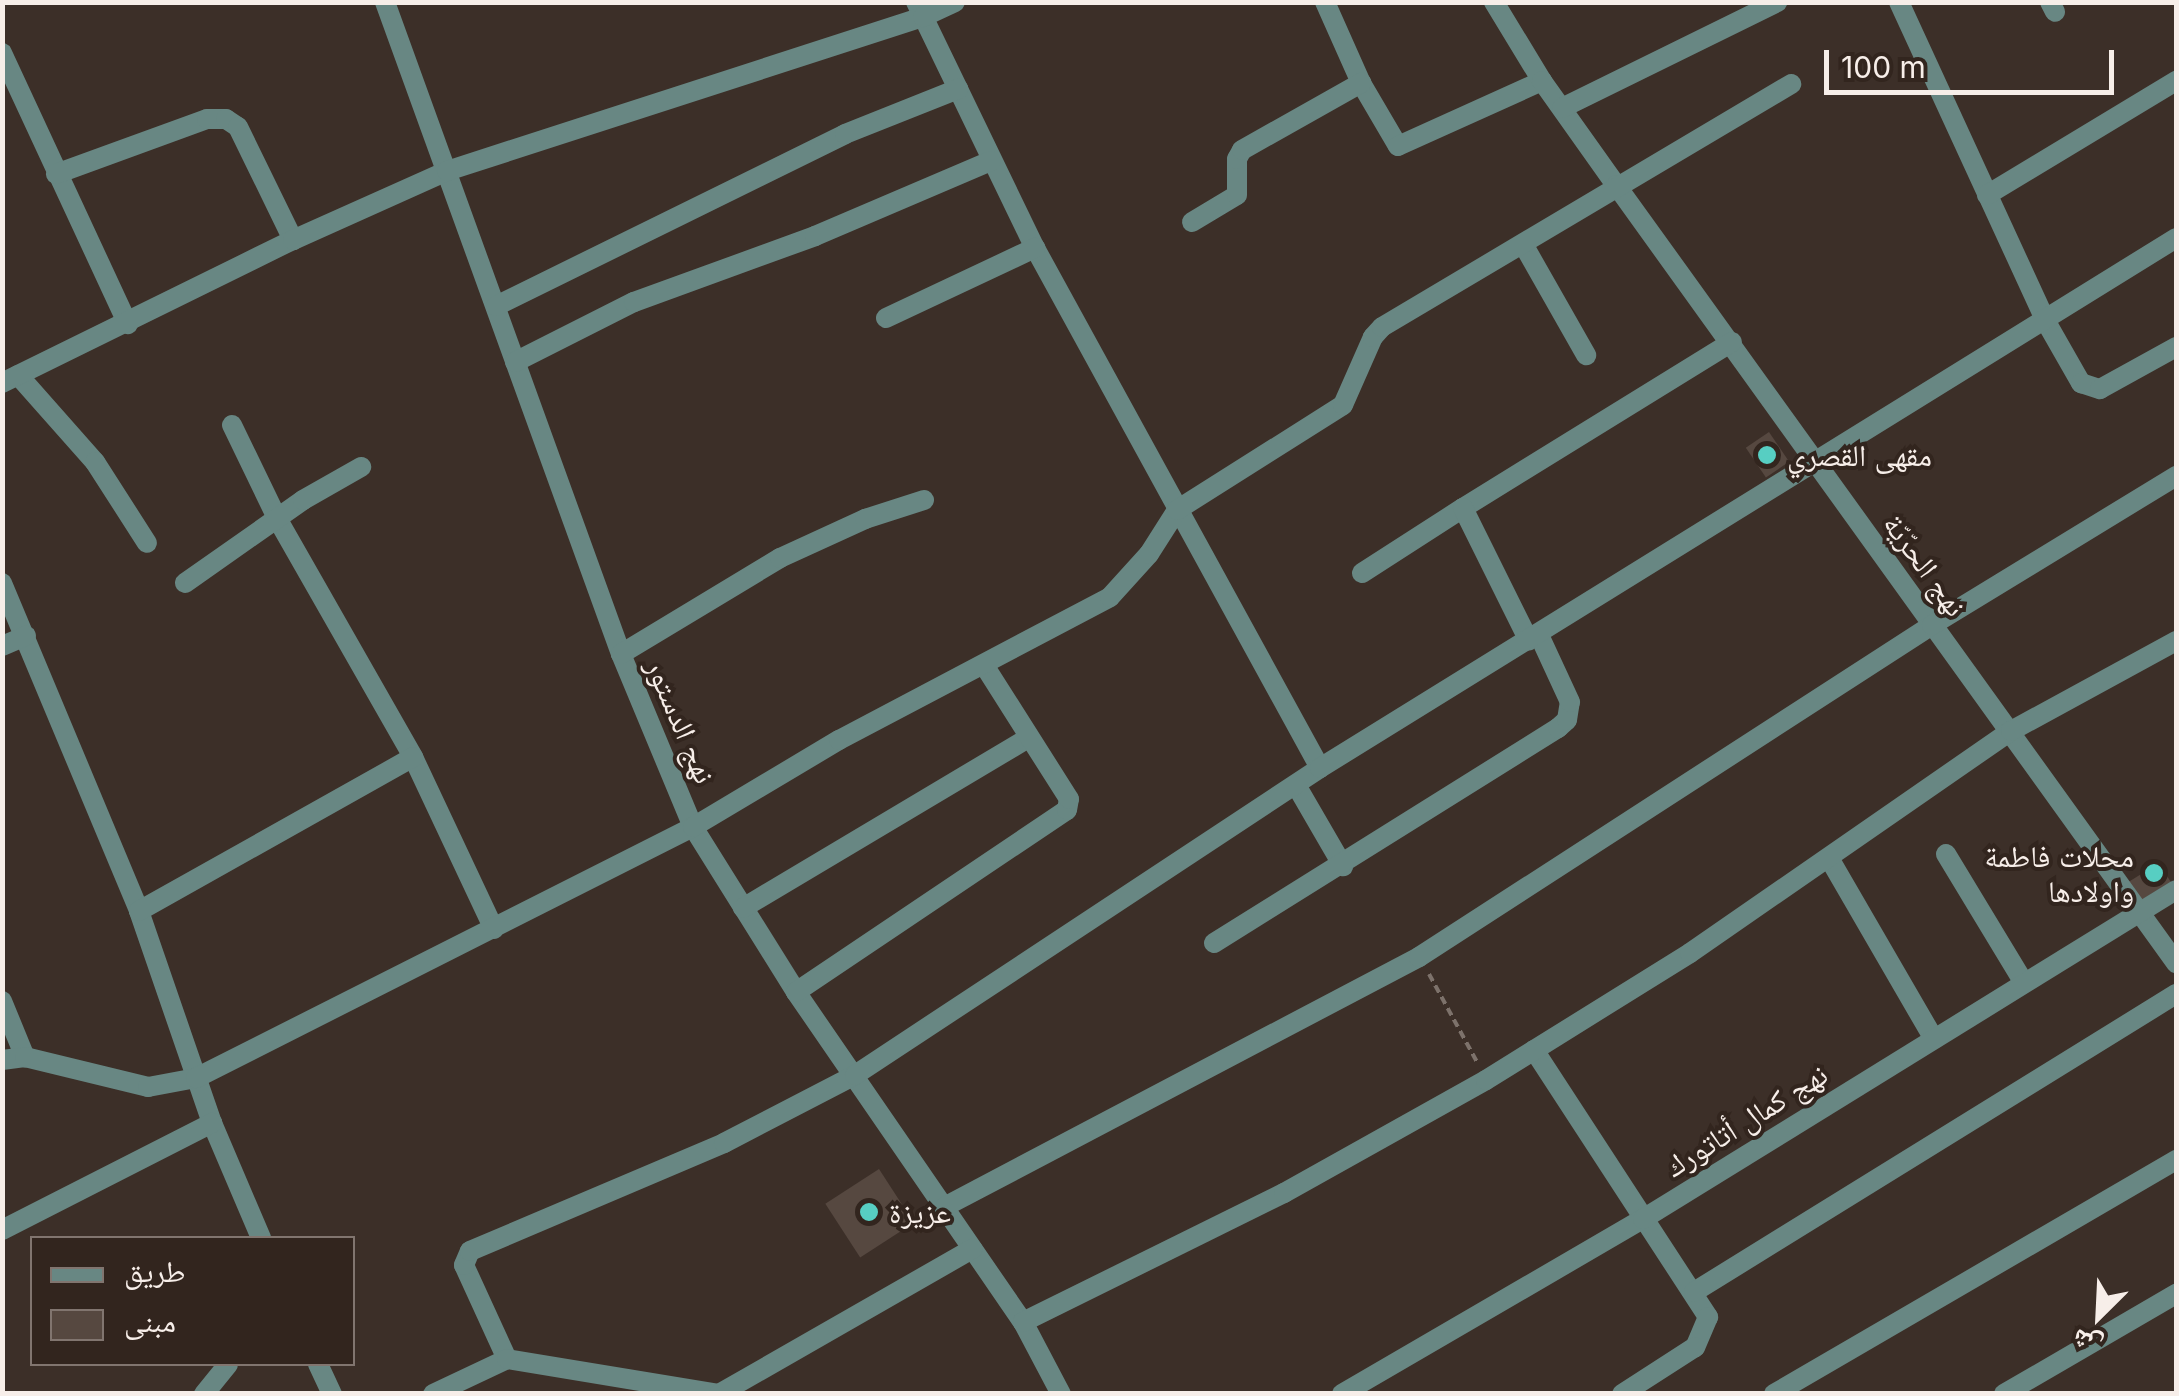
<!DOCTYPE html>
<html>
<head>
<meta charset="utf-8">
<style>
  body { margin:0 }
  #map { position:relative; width:2179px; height:1396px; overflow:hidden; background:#3c2f28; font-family:Inter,"Noto Naskh Arabic",sans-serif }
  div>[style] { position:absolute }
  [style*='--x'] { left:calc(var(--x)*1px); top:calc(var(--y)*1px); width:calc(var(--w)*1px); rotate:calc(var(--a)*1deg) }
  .building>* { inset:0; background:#564840; transform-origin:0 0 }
  .path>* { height:4px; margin-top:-2px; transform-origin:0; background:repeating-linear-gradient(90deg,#7d726b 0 8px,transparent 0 13px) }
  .minor>* { height:20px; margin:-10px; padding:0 10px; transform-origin:10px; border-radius:10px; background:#688783 }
  .dots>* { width:28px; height:28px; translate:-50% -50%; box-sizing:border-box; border:5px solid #32251e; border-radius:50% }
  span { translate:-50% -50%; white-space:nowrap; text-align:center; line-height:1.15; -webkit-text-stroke:8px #32251e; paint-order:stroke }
  .poi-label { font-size:30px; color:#f7eee9 }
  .left { translate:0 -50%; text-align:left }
  .right { translate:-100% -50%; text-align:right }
  .street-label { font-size:30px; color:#f7eee9 }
  .frame { position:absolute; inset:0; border:5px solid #f7eee9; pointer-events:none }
  .legend { position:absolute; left:30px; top:1236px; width:325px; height:130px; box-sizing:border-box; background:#32251e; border:2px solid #81756f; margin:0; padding:12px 18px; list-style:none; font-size:30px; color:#f7eee9 }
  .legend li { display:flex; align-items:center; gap:20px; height:50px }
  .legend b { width:50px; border:2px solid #81756f }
  .north { position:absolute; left:2049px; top:1266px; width:100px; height:100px; -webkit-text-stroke:8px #32251e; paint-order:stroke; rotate:204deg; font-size:28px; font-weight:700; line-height:40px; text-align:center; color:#f7eee9 }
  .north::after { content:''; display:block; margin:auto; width:35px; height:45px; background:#f7eee9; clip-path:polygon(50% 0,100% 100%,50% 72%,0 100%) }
  .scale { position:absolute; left:1824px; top:50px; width:290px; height:45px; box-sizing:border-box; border:5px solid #f7eee9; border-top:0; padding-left:12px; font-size:30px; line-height:35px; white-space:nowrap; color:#f7eee9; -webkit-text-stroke:8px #32251e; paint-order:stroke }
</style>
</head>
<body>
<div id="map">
  <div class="building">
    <i style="left:1769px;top:432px;width:36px;height:28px;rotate:56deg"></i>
    <i style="left:2159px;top:863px;width:22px;height:37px;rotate:58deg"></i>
    <i style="left:879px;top:1169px;width:64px;height:64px;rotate:57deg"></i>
  </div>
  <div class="path">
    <i style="--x:1429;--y:974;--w:100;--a:61.4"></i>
  </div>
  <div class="minor">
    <i style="--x:385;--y:2;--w:693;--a:70.1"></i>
    <i style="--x:621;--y:654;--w:187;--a:67.4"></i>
    <i style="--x:693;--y:827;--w:195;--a:58"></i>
    <i style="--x:796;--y:992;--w:401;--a:55.5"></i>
    <i style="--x:1023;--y:1322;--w:81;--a:62.2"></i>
    <i style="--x:916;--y:2;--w:273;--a:64.2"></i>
    <i style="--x:1035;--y:248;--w:593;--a:61.27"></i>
    <i style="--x:1325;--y:2;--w:89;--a:66"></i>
    <i style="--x:1361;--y:83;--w:73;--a:59.6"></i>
    <i style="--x:1398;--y:146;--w:158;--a:-24.3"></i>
    <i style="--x:1494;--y:2;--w:92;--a:58.7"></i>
    <i style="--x:1542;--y:81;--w:128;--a:54.6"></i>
    <i style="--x:1616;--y:185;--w:959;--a:54.25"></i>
    <i style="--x:1899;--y:2;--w:350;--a:65.3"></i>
    <i style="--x:2045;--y:320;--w:73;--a:60.3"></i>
    <i style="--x:2081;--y:383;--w:20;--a:18"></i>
    <i style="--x:2100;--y:389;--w:87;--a:-28.9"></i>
    <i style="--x:2050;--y:2;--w:11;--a:63"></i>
    <i style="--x:2;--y:53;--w:299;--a:65.1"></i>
    <i style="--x:1562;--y:108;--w:240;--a:-26.2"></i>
    <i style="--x:56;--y:174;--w:161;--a:-20"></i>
    <i style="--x:207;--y:119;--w:19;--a:0"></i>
    <i style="--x:226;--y:119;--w:14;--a:34"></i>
    <i style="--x:238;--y:127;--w:126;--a:64"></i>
    <i style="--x:1987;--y:195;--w:221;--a:-31.1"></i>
    <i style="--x:1192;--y:222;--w:52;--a:-31"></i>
    <i style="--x:1237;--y:195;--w:36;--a:-90"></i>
    <i style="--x:1237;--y:159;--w:10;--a:-61"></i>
    <i style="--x:1242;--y:150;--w:137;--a:-29.4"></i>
    <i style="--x:1523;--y:244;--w:128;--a:60.4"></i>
    <i style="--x:496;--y:306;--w:389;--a:-26.2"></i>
    <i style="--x:845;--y:134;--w:122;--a:-21.7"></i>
    <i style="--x:886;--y:318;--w:165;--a:-25.2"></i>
    <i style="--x:515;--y:362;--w:133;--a:-26.8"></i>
    <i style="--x:634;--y:302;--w:193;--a:-20"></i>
    <i style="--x:815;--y:236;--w:191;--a:-23.1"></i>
    <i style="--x:18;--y:375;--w:116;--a:48.5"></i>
    <i style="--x:95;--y:462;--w:96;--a:57.3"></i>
    <i style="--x:2;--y:383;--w:324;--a:-26.2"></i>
    <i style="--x:293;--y:240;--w:169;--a:-24.1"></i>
    <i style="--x:447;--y:171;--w:500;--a:-17.93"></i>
    <i style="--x:923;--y:17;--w:35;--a:-25"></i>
    <i style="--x:232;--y:425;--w:106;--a:64.2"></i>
    <i style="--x:278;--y:520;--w:273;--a:60.3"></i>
    <i style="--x:413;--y:757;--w:190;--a:64.8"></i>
    <i style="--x:1463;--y:508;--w:316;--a:-31.7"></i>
    <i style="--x:1362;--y:573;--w:120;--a:-32.8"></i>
    <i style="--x:1463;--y:508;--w:148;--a:63.6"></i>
    <i style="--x:2;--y:583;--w:355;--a:67.3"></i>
    <i style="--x:139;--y:911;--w:224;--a:71"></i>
    <i style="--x:212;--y:1123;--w:125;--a:66.9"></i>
    <i style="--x:185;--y:583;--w:144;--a:-35.1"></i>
    <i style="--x:303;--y:500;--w:67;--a:-29.6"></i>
    <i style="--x:2;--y:646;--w:26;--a:-23"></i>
    <i style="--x:621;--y:654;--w:186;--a:-31.1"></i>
    <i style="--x:780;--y:558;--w:94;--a:-24.6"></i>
    <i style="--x:865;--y:519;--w:62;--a:-17.9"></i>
    <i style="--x:1296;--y:785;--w:94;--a:59.9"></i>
    <i style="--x:1946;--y:854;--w:149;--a:58.8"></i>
    <i style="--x:1829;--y:858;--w:209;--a:59.9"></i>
    <i style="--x:743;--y:908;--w:332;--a:-30.8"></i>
    <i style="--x:139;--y:911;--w:314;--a:-29.3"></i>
    <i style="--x:1214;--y:943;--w:406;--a:-32"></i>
    <i style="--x:1558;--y:728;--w:12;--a:-42"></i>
    <i style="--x:1567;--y:720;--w:18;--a:-81"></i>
    <i style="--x:1570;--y:702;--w:74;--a:-114.8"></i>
    <i style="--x:796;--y:992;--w:326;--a:-33.9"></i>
    <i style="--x:1067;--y:810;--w:11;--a:-80"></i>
    <i style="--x:1069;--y:799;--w:159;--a:-122.4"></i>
    <i style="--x:2;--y:1001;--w:61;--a:67.7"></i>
    <i style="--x:1534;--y:1050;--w:319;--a:56.9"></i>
    <i style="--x:1708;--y:1317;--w:33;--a:113"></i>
    <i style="--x:1695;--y:1347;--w:87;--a:147.2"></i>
    <i style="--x:2;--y:1060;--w:23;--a:-7"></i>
    <i style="--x:25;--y:1057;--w:127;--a:13.7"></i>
    <i style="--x:148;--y:1087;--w:49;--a:-10.6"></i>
    <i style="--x:196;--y:1078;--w:557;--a:-26.8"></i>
    <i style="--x:693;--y:827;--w:170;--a:-30.8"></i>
    <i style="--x:839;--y:740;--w:306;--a:-27.8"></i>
    <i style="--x:1110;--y:597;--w:58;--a:-47.8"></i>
    <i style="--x:1149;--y:554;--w:52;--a:-57.5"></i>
    <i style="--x:1177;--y:510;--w:196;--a:-32.3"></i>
    <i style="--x:1343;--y:405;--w:74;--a:-66.2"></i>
    <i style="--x:1373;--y:337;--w:13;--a:-48"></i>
    <i style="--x:1382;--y:327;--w:476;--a:-30.7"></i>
    <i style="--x:946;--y:1206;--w:535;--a:-27.76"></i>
    <i style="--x:1419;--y:957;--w:611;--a:-32.91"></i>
    <i style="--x:1932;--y:625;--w:286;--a:-31.4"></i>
    <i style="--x:2;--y:1230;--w:236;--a:-27"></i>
    <i style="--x:1694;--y:1292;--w:567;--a:-31.73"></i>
    <i style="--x:1023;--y:1322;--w:291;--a:-26.3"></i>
    <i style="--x:1284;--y:1193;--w:231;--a:-29.2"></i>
    <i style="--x:1486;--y:1080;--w:240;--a:-31.9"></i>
    <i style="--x:1690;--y:953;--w:390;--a:-34.7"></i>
    <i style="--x:2011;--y:731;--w:188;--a:-28.6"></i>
    <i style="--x:507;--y:1359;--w:103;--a:-114.6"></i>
    <i style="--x:464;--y:1265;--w:15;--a:-67"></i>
    <i style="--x:470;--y:1251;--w:276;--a:-23"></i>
    <i style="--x:724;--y:1143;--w:148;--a:-27.4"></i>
    <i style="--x:855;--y:1075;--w:557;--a:-33.43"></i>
    <i style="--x:1320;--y:768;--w:1007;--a:-31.76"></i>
    <i style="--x:318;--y:1364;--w:33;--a:65"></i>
    <i style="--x:204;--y:1394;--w:38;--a:-51"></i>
    <i style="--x:433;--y:1394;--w:82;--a:-25.3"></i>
    <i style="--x:507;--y:1359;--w:214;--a:9.4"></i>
    <i style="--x:719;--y:1394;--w:292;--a:-29.8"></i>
    <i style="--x:1342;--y:1394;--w:348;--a:-30.2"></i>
    <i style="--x:1643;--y:1219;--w:626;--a:-31.69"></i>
    <i style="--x:1774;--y:1394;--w:465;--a:-30.2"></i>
    <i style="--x:2004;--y:1394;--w:199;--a:-30.2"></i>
  </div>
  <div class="dots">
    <i style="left:1767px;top:455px;background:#57cec2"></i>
    <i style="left:2154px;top:873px;background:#57cec2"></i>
    <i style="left:869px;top:1212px;background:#57cec2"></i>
  </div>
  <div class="poi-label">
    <span class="left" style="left:1787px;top:455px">مقهى القصري</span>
    <span class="right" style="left:2134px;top:873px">محلات فاطمة<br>واولادها</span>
    <span class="left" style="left:889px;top:1212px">عزيزة</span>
  </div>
  <div class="street-label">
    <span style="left:1925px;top:565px;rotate:54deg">نهج الحرّيّة</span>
    <span style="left:681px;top:721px;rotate:67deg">نهج الدستور</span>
    <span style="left:1746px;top:1120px;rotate:-32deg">نهج كمال أتاتورك</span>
  </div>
  <div class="frame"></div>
  <ul class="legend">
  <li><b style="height:12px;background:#688783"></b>طريق</li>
  <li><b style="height:28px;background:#564840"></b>مبنى</li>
  </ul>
  <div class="north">ش</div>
  <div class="scale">100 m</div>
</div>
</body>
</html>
